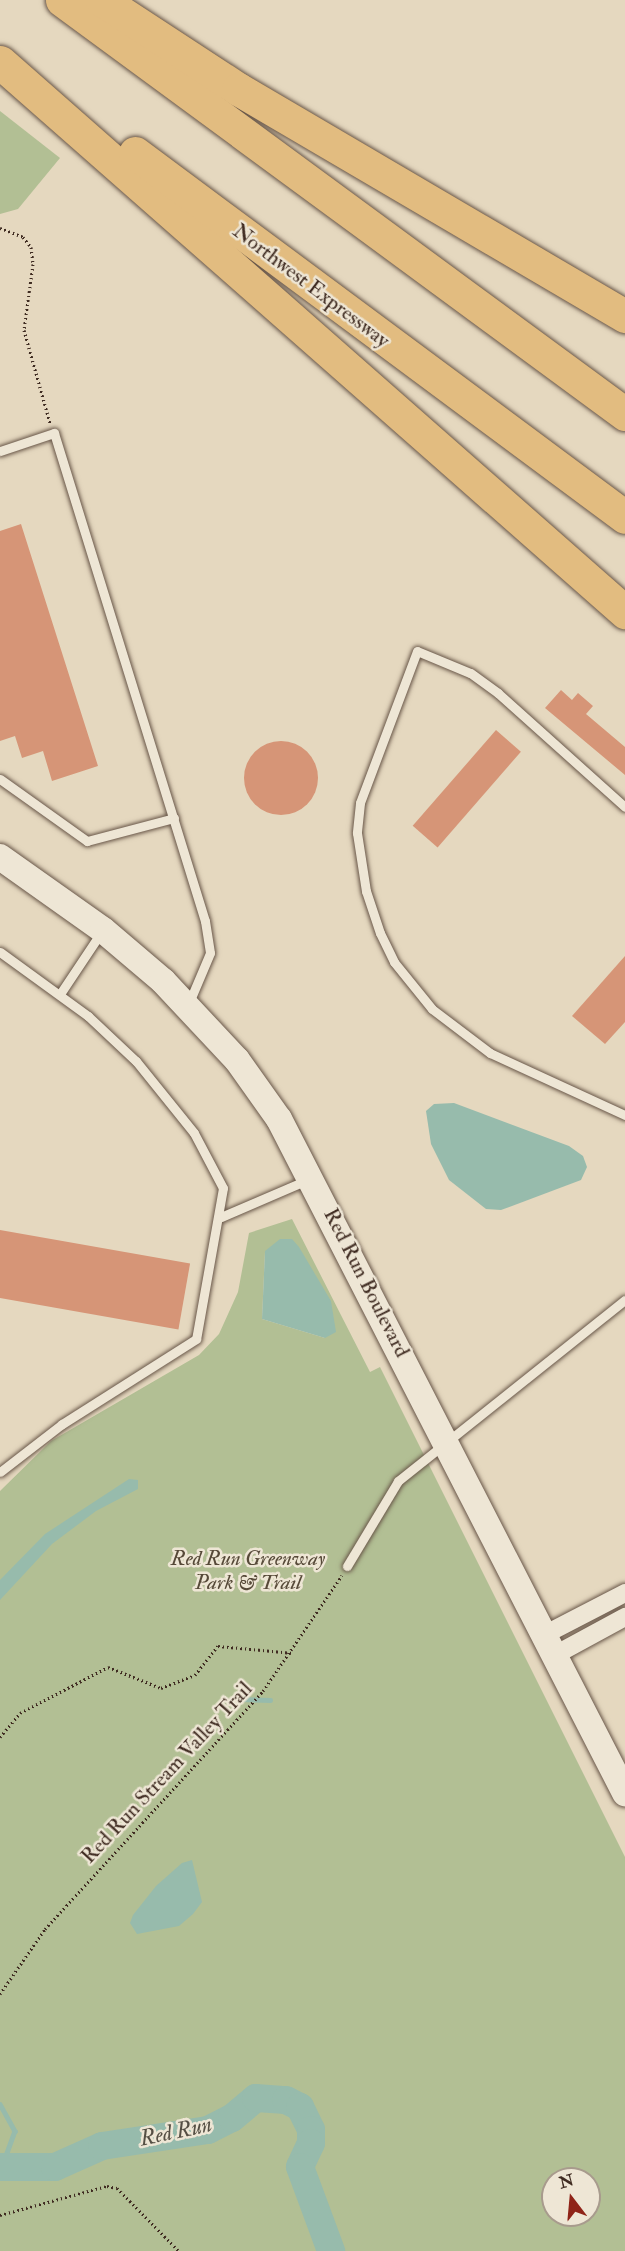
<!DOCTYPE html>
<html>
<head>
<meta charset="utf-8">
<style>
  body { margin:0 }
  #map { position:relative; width:625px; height:2251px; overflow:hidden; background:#e5d8bf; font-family:"IM FELL Double Pica",serif }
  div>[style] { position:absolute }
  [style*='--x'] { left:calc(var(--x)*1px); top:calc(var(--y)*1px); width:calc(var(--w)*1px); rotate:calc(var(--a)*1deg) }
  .green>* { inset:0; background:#b2bf94 }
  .water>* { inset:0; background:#97bbac }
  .stream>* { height:4.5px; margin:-2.25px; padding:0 2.25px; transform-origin:2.25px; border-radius:2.25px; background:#97bbac }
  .river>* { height:28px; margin:-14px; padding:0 14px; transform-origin:14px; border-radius:14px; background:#97bbac }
  .building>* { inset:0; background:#d69577; transform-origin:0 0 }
  .round { border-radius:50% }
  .path>* { height:3px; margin-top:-1.5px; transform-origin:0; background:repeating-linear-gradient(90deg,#3f2b21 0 1.5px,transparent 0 4.5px) }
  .roads { filter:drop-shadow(0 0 2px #685648) drop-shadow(0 0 2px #685648) }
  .lane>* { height:9px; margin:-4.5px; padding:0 4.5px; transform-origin:4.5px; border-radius:4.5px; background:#eee6d5 }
  .street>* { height:18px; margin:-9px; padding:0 9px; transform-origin:9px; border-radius:9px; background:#eee6d5 }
  .secondary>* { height:26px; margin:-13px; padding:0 13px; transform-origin:13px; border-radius:13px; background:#eee6d5 }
  .highway>* { height:33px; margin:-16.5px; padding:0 16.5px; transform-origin:16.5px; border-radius:16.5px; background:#e2bc80 }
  span { translate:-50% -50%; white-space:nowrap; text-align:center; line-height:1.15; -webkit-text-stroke:5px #eee6d5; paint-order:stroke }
  .street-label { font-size:21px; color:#3f2b21 }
  .park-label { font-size:21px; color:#564938; font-style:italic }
  .water-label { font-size:22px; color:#554f44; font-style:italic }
  .north { position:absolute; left:541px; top:2167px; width:60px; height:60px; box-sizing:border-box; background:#eee6d5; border:2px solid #a89b8d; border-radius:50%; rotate:344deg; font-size:16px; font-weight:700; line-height:24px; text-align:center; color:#3f2b21 }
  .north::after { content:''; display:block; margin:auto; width:21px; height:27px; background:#8f2418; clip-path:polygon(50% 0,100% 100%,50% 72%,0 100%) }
</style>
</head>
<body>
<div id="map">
  <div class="green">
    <i style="clip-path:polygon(0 111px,60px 158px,18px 209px,0 214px)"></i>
    <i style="clip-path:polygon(evenodd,292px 1219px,370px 1372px,380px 1367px,625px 1857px,625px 2251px,0 2251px,0 1491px,51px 1441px,199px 1355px,219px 1334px,238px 1292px,249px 1233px,292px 1219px,265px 1252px,325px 1338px,262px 1319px,265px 1252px,292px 1219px,553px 2179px,589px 2179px,589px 2215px,553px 2215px,553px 2179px)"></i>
  </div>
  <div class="water">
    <i style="clip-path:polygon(454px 1103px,569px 1146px,583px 1156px,587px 1167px,581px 1180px,501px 1210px,486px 1209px,449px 1180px,431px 1144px,426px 1111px,434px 1104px)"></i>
    <i style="clip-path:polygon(280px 1239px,292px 1239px,299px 1247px,331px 1301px,336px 1332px,325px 1338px,262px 1319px,265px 1251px)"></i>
    <i style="clip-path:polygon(129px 1479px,138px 1480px,138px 1489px,96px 1511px,52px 1544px,0 1600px,0 1580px,45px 1534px)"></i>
    <i style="clip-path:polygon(192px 1860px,202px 1902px,193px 1914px,179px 1926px,137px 1934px,130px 1923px,133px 1915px,156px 1886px,182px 1863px)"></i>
  </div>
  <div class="stream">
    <i style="--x:241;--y:1699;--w:29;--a:2"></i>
    <i style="--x:0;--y:2104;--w:31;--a:61"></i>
    <i style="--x:15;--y:2131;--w:37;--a:110"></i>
  </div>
  <div class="river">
    <i style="--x:0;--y:2167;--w:55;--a:0"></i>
    <i style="--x:55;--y:2167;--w:51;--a:-24.1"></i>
    <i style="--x:102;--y:2146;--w:107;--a:-8.6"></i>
    <i style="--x:208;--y:2130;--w:27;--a:-27"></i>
    <i style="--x:232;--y:2118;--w:31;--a:-40"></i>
    <i style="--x:256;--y:2098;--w:30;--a:4"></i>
    <i style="--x:286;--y:2100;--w:16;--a:27"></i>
    <i style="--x:300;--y:2107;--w:25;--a:64"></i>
    <i style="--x:311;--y:2130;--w:13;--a:90"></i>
    <i style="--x:311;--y:2143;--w:26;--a:115"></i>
    <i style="--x:300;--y:2167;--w:90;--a:69.7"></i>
  </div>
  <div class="building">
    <i style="clip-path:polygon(21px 524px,98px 766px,52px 781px,43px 751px,22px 758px,15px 736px,0 741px,0 531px)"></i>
    <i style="clip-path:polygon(561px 690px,572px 700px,578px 693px,593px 706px,586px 714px,625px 747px,625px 775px,545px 708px)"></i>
    <i style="left:496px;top:730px;width:33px;height:127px;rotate:41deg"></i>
    <i class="round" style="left:244px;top:741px;width:74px;height:74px"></i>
    <i style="clip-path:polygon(625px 956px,625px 1022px,605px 1044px,572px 1016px)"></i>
    <i style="left:0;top:1230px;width:193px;height:67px;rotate:10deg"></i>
  </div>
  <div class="path">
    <i style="--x:0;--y:228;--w:25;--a:21"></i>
    <i style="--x:23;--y:237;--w:13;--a:51"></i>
    <i style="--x:31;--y:247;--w:17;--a:83"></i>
    <i style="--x:33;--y:264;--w:67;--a:97.8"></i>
    <i style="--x:24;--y:330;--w:97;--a:74.4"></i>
    <i style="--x:0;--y:1737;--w:31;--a:-50"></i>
    <i style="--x:20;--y:1713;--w:99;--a:-27.6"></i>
    <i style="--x:108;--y:1667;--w:57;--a:21.6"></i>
    <i style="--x:161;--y:1688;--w:36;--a:-21"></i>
    <i style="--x:195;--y:1675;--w:37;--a:-52"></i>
    <i style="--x:218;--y:1646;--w:75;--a:5.3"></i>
    <i style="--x:0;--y:1994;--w:79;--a:-55.3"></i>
    <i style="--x:45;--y:1929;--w:323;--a:-47.5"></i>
    <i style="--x:263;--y:1691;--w:140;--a:-55.7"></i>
    <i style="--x:0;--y:2215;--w:111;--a:-15.2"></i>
    <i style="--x:107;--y:2186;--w:10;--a:11"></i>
    <i style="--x:117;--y:2188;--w:88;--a:45.5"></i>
  </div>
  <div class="roads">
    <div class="lane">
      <i style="--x:0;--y:451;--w:57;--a:-18.4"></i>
      <i style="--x:54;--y:433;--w:511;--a:72.81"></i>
      <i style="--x:205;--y:921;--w:32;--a:81"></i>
      <i style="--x:210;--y:953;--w:56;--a:112.9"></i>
      <i style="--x:0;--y:779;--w:107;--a:35.5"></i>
      <i style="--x:87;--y:841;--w:90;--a:-14.8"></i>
      <i style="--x:625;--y:807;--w:171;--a:-138.1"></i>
      <i style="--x:498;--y:693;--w:34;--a:-144"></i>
      <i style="--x:470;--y:673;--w:57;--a:-157.5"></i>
      <i style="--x:417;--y:651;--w:162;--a:110.6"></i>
      <i style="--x:360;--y:803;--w:30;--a:96"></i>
      <i style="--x:357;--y:833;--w:59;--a:81.2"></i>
      <i style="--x:366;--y:891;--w:44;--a:71.6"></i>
      <i style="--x:380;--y:933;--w:32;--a:64"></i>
      <i style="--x:394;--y:962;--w:60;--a:51"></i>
      <i style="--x:432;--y:1009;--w:73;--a:37.2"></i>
      <i style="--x:490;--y:1053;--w:149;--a:24.7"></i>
      <i style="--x:0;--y:952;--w:109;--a:36"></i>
      <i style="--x:88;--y:1016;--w:66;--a:43.2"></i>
      <i style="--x:136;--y:1061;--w:92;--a:51.1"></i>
      <i style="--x:194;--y:1133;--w:62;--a:62.2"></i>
      <i style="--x:223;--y:1188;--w:153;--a:100.1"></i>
      <i style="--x:196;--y:1339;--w:159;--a:147.6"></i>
      <i style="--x:62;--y:1424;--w:78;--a:142.3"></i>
      <i style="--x:60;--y:994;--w:76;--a:-56.3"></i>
      <i style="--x:221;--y:1217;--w:94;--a:-23.3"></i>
      <i style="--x:347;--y:1566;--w:99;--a:-59"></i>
      <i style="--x:398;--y:1481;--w:290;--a:-38.6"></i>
    </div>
    <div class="street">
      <i style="--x:544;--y:1635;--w:91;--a:-27.4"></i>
      <i style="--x:555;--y:1655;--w:80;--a:-28.5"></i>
    </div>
    <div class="secondary">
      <i style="--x:0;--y:857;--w:126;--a:35.3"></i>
      <i style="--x:103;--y:930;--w:79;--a:40.4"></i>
      <i style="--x:163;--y:981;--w:108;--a:46.9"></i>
      <i style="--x:237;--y:1060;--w:72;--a:54.6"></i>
      <i style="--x:279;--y:1119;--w:758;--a:62.83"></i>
    </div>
    <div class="highway">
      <i style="--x:62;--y:0;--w:699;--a:36.33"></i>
      <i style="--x:102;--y:0;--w:163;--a:33.2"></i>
      <i style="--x:238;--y:89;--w:449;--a:30.4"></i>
      <i style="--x:0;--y:62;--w:833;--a:41.35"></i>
      <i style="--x:135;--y:153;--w:610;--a:36.61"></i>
    </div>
  </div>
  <div class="street-label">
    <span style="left:311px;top:286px;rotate:37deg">Northwest Expressway</span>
    <span style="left:366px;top:1283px;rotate:63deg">Red Run Boulevard</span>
    <span style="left:167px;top:1773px;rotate:-47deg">Red Run Stream Valley Trail</span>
  </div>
  <div class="park-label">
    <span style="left:248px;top:1571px">Red Run Greenway<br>Park &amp; Trail</span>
  </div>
  <div class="water-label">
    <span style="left:176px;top:2132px;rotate:-12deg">Red Run</span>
  </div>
  <div class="north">N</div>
</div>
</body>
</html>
